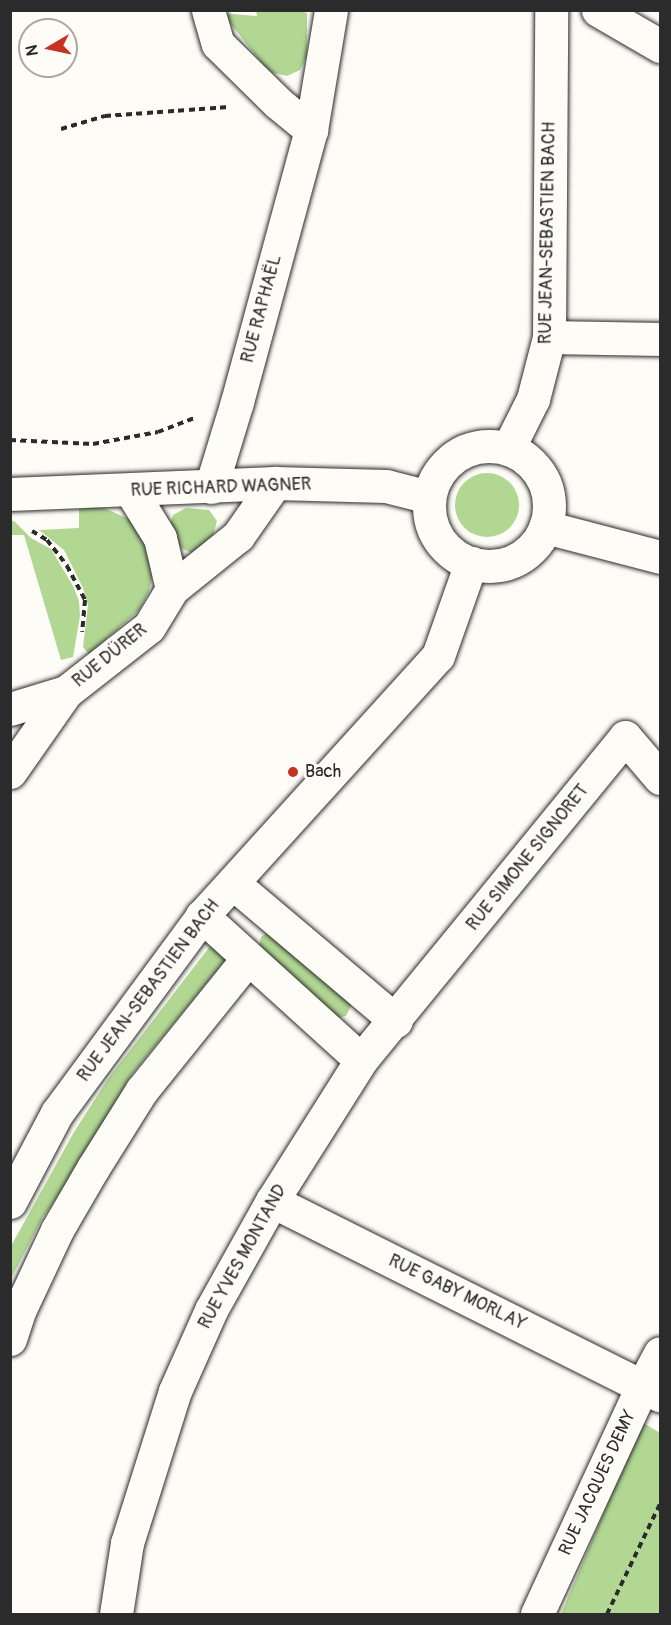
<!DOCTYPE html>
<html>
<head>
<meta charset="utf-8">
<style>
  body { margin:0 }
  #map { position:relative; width:671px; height:1625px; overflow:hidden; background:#fdfcf7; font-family:Pangolin,sans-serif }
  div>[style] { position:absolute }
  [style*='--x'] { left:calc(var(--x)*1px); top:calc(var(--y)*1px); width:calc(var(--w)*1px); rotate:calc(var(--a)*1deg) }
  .green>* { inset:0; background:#b1d793 }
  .round { border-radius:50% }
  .path>* { height:4px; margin-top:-2px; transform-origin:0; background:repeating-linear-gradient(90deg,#2b2b2b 0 6px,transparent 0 10.5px) }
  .roads { filter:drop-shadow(0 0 2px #2b2b2b) drop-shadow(0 0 2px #2b2b2b) }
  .minor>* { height:33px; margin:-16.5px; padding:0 16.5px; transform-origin:16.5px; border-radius:16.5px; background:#fdfcf7 }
  .tertiary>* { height:33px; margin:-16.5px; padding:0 16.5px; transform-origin:16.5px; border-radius:16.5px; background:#fdfcf7 }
  .tertiary>.ring { margin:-16.5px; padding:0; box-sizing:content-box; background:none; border:33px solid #fdfcf7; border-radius:50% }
  .dots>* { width:16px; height:16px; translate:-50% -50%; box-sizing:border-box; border:3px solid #fdfcf7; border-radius:50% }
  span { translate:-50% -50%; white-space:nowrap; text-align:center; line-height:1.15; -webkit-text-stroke:6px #fdfcf7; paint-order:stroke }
  .street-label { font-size:18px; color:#2b2b2b }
  .poi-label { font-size:18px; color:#2b2b2b }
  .left { translate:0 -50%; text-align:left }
  .frame { position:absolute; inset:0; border:12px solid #2b2b2b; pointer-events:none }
  .north { position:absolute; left:18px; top:18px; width:60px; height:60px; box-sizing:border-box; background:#fdfcf7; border:2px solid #a9a8a5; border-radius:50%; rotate:261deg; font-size:16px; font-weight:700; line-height:24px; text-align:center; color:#2b2b2b }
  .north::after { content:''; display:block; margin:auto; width:21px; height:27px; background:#c8321e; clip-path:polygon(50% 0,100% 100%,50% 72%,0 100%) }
</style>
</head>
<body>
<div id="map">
  <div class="green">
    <i style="clip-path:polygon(256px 11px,301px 11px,307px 13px,307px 56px,300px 70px,287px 76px,269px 72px,222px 13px,257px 16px)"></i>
    <i class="round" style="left:455px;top:473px;width:64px;height:64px"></i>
    <i style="clip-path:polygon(88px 508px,104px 508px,131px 520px,145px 535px,154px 569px,149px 591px,139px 610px,89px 654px,83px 647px,88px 605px,83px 588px,64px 550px,39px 530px,79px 528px,79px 509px)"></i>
    <i style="clip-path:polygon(186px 508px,209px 510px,217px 521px,213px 535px,192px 553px,181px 548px,170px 526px,173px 515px)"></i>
    <i style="clip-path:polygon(10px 521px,14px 521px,31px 538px,51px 549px,73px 586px,79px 601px,80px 616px,73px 657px,61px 660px,24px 535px,11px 535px)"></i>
    <i style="clip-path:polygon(268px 932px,352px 1004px,346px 1016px,337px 1018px,259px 946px,261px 937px)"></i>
    <i style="clip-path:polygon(214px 941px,228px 957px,132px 1074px,67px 1183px,43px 1217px,11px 1279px,11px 1246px,74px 1132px,108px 1079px)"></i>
    <i style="clip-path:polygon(642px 1422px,660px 1433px,660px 1614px,561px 1614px)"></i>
  </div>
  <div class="path">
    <i style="--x:61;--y:129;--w:46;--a:-16.5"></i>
    <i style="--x:105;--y:116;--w:124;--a:-4.2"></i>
    <i style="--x:10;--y:440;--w:83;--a:2.8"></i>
    <i style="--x:93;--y:444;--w:66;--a:-10.5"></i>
    <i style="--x:158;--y:432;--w:40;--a:-21"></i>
    <i style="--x:32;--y:531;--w:17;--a:31"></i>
    <i style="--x:47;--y:540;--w:33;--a:52"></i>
    <i style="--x:67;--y:566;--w:38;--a:62"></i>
    <i style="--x:85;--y:600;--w:32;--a:95"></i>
    <i style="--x:607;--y:1614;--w:122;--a:-64.3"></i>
  </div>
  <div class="roads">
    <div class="minor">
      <i style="--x:208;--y:10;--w:35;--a:74"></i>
      <i style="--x:218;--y:44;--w:84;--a:44.5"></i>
      <i style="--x:278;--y:103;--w:43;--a:39.3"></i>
      <i style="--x:598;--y:10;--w:72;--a:30.1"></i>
      <i style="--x:549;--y:337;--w:111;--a:1"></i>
      <i style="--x:211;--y:487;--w:89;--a:-73"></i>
      <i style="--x:237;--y:402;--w:282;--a:-74.8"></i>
      <i style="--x:311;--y:130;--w:122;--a:-80.5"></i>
      <i style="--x:131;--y:491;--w:55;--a:58.3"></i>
      <i style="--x:160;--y:538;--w:52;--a:76.8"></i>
      <i style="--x:545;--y:527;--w:119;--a:14.6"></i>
      <i style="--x:10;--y:709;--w:59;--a:-16.9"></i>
      <i style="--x:10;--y:772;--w:98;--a:-55"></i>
      <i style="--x:66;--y:692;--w:105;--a:-38.1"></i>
      <i style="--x:149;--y:627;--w:44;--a:-58.8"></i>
      <i style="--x:172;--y:589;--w:85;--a:-38.8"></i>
      <i style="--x:238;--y:536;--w:65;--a:-55.1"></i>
      <i style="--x:234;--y:884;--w:212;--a:40.2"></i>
      <i style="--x:361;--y:1060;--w:417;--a:-50.7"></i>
      <i style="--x:625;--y:737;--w:54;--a:49.5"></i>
      <i style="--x:272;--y:1201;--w:434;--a:26.6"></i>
      <i style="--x:10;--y:1202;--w:101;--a:-62.2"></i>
      <i style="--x:57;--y:1113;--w:245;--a:-53.6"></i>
      <i style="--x:202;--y:916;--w:351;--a:-47.8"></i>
      <i style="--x:438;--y:656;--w:99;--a:-70.5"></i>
      <i style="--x:10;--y:1339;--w:32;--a:-72"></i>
      <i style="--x:20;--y:1309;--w:87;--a:-64.9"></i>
      <i style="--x:57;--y:1230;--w:72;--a:-59.9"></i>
      <i style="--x:93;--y:1168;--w:92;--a:-57.9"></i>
      <i style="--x:142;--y:1090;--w:169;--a:-51.2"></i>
      <i style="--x:116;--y:1614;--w:72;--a:-81.2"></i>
      <i style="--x:127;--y:1543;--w:159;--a:-72.5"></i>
      <i style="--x:175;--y:1391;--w:89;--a:-66"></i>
      <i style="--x:211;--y:1310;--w:125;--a:-60.8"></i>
      <i style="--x:272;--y:1201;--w:167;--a:-57.7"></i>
      <i style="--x:361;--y:1060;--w:215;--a:-137.8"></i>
      <i style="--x:537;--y:1614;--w:252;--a:-65.2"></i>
      <i style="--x:643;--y:1385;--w:36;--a:-62"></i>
    </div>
    <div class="tertiary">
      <i class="ring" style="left:429px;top:446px;width:87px;height:87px"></i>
      <i style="--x:508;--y:449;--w:56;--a:-63.4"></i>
      <i style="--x:533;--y:399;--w:64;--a:-75.5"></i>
      <i style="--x:549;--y:337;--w:327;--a:-89.6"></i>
      <i style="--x:10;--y:494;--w:265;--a:-2.4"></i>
      <i style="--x:275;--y:483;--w:111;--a:1.5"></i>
      <i style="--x:386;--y:486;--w:44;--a:14.3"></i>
    </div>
  </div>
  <div class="dots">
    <i style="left:293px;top:772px;background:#c8321e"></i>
  </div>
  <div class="street-label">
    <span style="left:548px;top:233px;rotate:-89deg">RUE JEAN-SEBASTIEN BACH</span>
    <span style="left:262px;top:309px;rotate:-75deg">RUE RAPHAËL</span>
    <span style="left:221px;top:488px;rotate:-2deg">RUE RICHARD WAGNER</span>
    <span style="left:110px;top:656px;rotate:-39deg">RUE DÜRER</span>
    <span style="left:528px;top:858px;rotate:-51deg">RUE SIMONE SIGNORET</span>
    <span style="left:149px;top:991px;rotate:-53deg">RUE JEAN-SEBASTIEN BACH</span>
    <span style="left:243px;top:1257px;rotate:-61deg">RUE YVES MONTAND</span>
    <span style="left:457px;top:1293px;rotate:26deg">RUE GABY MORLAY</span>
    <span style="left:598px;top:1483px;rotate:-65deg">RUE JACQUES DEMY</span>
  </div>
  <div class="poi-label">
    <span class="left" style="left:305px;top:772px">Bach</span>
  </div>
  <div class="frame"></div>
  <div class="north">N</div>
</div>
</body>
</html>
